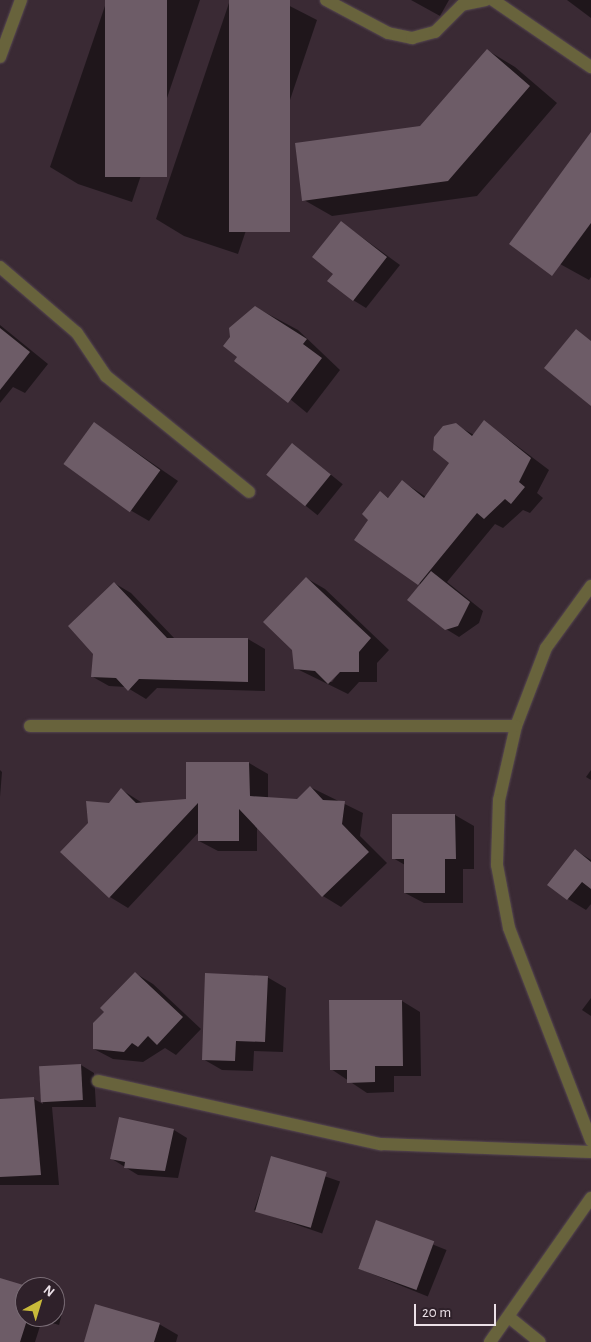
<!DOCTYPE html>
<html>
<head>
<meta charset="utf-8">
<style>
  body { margin:0 }
  #map { position:relative; width:591px; height:1342px; overflow:hidden; background:#3a2a34; font-family:"Alegreya Sans",sans-serif }
  div>[style] { position:absolute }
  [style*='--x'] { left:calc(var(--x)*1px); top:calc(var(--y)*1px); width:calc(var(--w)*1px); rotate:calc(var(--a)*1deg) }
  .shadow>* { inset:0; background:#0007; transform-origin:0 0 }
  .building>* { inset:0; background:#6d5c67; transform-origin:0 0 }
  .roads { filter:drop-shadow(0 0 1px #564751) drop-shadow(0 0 1px #564751) }
  .street>* { height:12px; margin:-6px; padding:0 6px; transform-origin:6px; border-radius:6px; background:#68633c }
  span { translate:-50% -50%; white-space:nowrap; text-align:center; line-height:1.15; -webkit-text-stroke:4.5px #2f212a; paint-order:stroke }
  .north { position:absolute; left:15px; top:1277px; width:50px; height:50px; box-sizing:border-box; background:#2f212a; border:1px solid #7a6d76; border-radius:50%; rotate:39deg; font-size:14px; font-weight:700; line-height:20px; text-align:center; color:#ebe0e7 }
  .north::after { content:''; display:block; margin:auto; width:18px; height:22px; background:#c9ba3a; clip-path:polygon(50% 0,100% 100%,50% 72%,0 100%) }
  .scale { position:absolute; left:414px; top:1304px; width:82px; height:22px; box-sizing:border-box; border:2px solid #ebe0e7; border-top:0; padding-left:6px; font-size:15px; line-height:18px; white-space:nowrap; color:#ebe0e7; -webkit-text-stroke:4px #2f212a; paint-order:stroke }
</style>
</head>
<body>
<div id="map">
  <div class="shadow">
    <i style="clip-path:polygon(107px 0,200px 0,132px 202px,78px 184px,50px 167px)"></i>
    <i style="clip-path:polygon(230px 0,278px 0,317px 20px,238px 254px,184px 236px,156px 219px)"></i>
    <i style="clip-path:polygon(411px 0,449px 0,440px 16px)"></i>
    <i style="clip-path:polygon(567px 0,591px 0,591px 18px)"></i>
    <i style="clip-path:polygon(487px 50px,515px 67px,557px 103px,477px 196px,332px 216px,304px 200px,421px 127px)"></i>
    <i style="clip-path:polygon(591px 134px,591px 277px,589px 280px,560px 264px)"></i>
    <i style="clip-path:polygon(341px 222px,400px 265px,366px 308px,353px 300px,335px 274px)"></i>
    <i style="clip-path:polygon(255px 307px,298px 330px,340px 370px,307px 413px,239px 357px,231px 337px)"></i>
    <i style="clip-path:polygon(0 325px,48px 364px,25px 393px,13px 387px,0 403px)"></i>
    <i style="clip-path:polygon(484px 421px,549px 470px,537px 493px,543px 498px,530px 513px,523px 510px,503px 528px,495px 524px,447px 582px,483px 611px,479px 623px,459px 637px,446px 629px,421px 585px,370px 520px,381px 493px,389px 498px,402px 481px,426px 497px,451px 463px,456px 425px,474px 435px)"></i>
    <i style="clip-path:polygon(94px 423px,178px 481px,149px 521px,130px 510px)"></i>
    <i style="left:293px;top:444px;width:64px;height:40px;rotate:39deg"></i>
    <i style="clip-path:polygon(evenodd,306px 578px,325px 589px,389px 650px,377px 663px,377px 682px,359px 682px,348px 694px,295px 668px,306px 578px,343px 667px,332px 682px,328px 682px,343px 667px)"></i>
    <i style="clip-path:polygon(114px 583px,131px 593px,175px 639px,248px 639px,265px 649px,265px 691px,157px 688px,146px 699px,126px 687px,109px 686px,93px 677px)"></i>
    <i style="clip-path:polygon(249px 763px,268px 774px,268px 798px,297px 800px,310px 787px,363px 813px,360px 836px,387px 863px,341px 907px,323px 896px,257px 827px,257px 851px,218px 851px,199px 841px,199px 832px,128px 908px,110px 897px,109px 804px,122px 790px,144px 804px,187px 800px)"></i>
    <i style="clip-path:polygon(0 770px,2px 772px,0 797px)"></i>
    <i style="clip-path:polygon(591px 770px,591px 780px,586px 777px)"></i>
    <i style="clip-path:polygon(393px 815px,455px 815px,474px 826px,474px 869px,463px 869px,463px 903px,424px 903px,405px 893px,405px 865px,393px 858px)"></i>
    <i style="clip-path:polygon(575px 850px,591px 860px,591px 904px,586px 910px,568px 899px)"></i>
    <i style="clip-path:polygon(135px 973px,153px 984px,201px 1029px,176px 1055px,165px 1048px,143px 1062px,113px 1059px,94px 1049px,106px 1012px)"></i>
    <i style="clip-path:polygon(267px 977px,286px 988px,283px 1052px,254px 1051px,253px 1071px,222px 1070px,203px 1059px)"></i>
    <i style="clip-path:polygon(591px 998px,591px 1016px,582px 1010px)"></i>
    <i style="clip-path:polygon(402px 1001px,420px 1012px,421px 1076px,394px 1076px,394px 1092px,367px 1093px,331px 1069px)"></i>
    <i style="clip-path:polygon(81px 1065px,94px 1073px,96px 1107px,52px 1107px,59px 1185px,0 1185px,0 1100px,34px 1099px,43px 1104px,41px 1068px)"></i>
    <i style="clip-path:polygon(174px 1130px,187px 1138px,178px 1178px,138px 1175px,112px 1159px)"></i>
    <i style="left:272px;top:1158px;width:72px;height:55px;rotate:19deg"></i>
    <i style="left:377px;top:1222px;width:75px;height:50px;rotate:22deg"></i>
    <i style="clip-path:polygon(3px 1280px,26px 1287px,25px 1317px,55px 1317px,55px 1296px,65px 1302px,59px 1325px,42px 1320px,35px 1342px,0 1342px)"></i>
    <i style="clip-path:polygon(159px 1324px,178px 1335px,176px 1342px,85px 1342px)"></i>
  </div>
  <div class="building">
    <i style="left:105px;top:0;width:62px;height:177px"></i>
    <i style="left:229px;top:0;width:61px;height:232px"></i>
    <i style="clip-path:polygon(487px 49px,530px 86px,448px 181px,302px 201px,295px 143px,420px 126px)"></i>
    <i style="clip-path:polygon(591px 132px,591px 223px,552px 276px,509px 244px)"></i>
    <i style="clip-path:polygon(341px 221px,387px 257px,353px 301px,327px 281px,333px 274px,312px 257px)"></i>
    <i style="clip-path:polygon(255px 306px,307px 339px,303px 344px,322px 358px,288px 403px,234px 361px,237px 357px,223px 346px,230px 337px,229px 328px)"></i>
    <i style="clip-path:polygon(0 328px,30px 352px,0 390px)"></i>
    <i style="clip-path:polygon(576px 329px,591px 341px,591px 406px,544px 368px)"></i>
    <i style="clip-path:polygon(484px 420px,531px 458px,519px 482px,525px 487px,511px 504px,505px 499px,484px 519px,477px 513px,418px 585px,354px 540px,368px 520px,362px 514px,380px 491px,388px 498px,402px 480px,424px 498px,449px 463px,433px 450px,434px 437px,443px 426px,456px 423px,472px 436px)"></i>
    <i style="left:94px;top:422px;width:82px;height:52px;rotate:36deg"></i>
    <i style="left:292px;top:443px;width:50px;height:41px;rotate:39deg"></i>
    <i style="clip-path:polygon(431px 571px,470px 602px,458px 626px,445px 630px,407px 600px)"></i>
    <i style="clip-path:polygon(306px 577px,371px 638px,359px 652px,359px 672px,340px 672px,328px 684px,315px 671px,294px 669px,292px 650px,263px 622px)"></i>
    <i style="clip-path:polygon(114px 582px,167px 638px,248px 638px,248px 682px,139px 679px,128px 691px,116px 678px,91px 677px,93px 654px,68px 626px)"></i>
    <i style="clip-path:polygon(186px 762px,249px 762px,250px 796px,297px 799px,310px 786px,323px 800px,345px 801px,342px 824px,369px 852px,322px 897px,239px 809px,239px 841px,198px 841px,198px 803px,109px 898px,60px 852px,88px 823px,86px 801px,109px 803px,121px 788px,136px 803px,186px 799px)"></i>
    <i style="clip-path:polygon(392px 814px,455px 814px,456px 859px,445px 859px,445px 893px,404px 893px,404px 859px,392px 859px)"></i>
    <i style="clip-path:polygon(575px 849px,591px 862px,591px 889px,582px 882px,567px 900px,547px 885px)"></i>
    <i style="clip-path:polygon(135px 972px,183px 1017px,157px 1045px,148px 1036px,138px 1047px,132px 1043px,124px 1052px,93px 1049px,93px 1023px,104px 1012px,100px 1008px)"></i>
    <i style="clip-path:polygon(205px 973px,268px 976px,265px 1042px,236px 1041px,235px 1061px,202px 1060px)"></i>
    <i style="clip-path:polygon(329px 1000px,402px 1000px,403px 1066px,375px 1066px,375px 1082px,347px 1083px,347px 1070px,330px 1070px)"></i>
    <i style="left:81px;top:1064px;width:36px;height:42px;rotate:87deg"></i>
    <i style="clip-path:polygon(34px 1097px,41px 1175px,0 1177px,0 1099px)"></i>
    <i style="clip-path:polygon(119px 1117px,174px 1129px,165px 1171px,124px 1168px,125px 1162px,110px 1159px)"></i>
    <i style="left:271px;top:1156px;width:58px;height:58px;rotate:16deg"></i>
    <i style="left:376px;top:1220px;width:62px;height:52px;rotate:20deg"></i>
    <i style="clip-path:polygon(0 1278px,30px 1287px,25px 1287px,28px 1317px,20px 1342px,0 1342px)"></i>
    <i style="clip-path:polygon(95px 1304px,160px 1323px,154px 1342px,84px 1342px)"></i>
  </div>
  <div class="roads">
    <div class="street">
      <i style="--x:326;--y:0;--w:70;--a:28"></i>
      <i style="--x:388;--y:33;--w:25;--a:12"></i>
      <i style="--x:412;--y:38;--w:24;--a:-15"></i>
      <i style="--x:435;--y:32;--w:38;--a:-45"></i>
      <i style="--x:462;--y:5;--w:24;--a:-12"></i>
      <i style="--x:493;--y:0;--w:119;--a:34.4"></i>
      <i style="--x:0;--y:57;--w:61;--a:-69.8"></i>
      <i style="--x:0;--y:267;--w:101;--a:40.6"></i>
      <i style="--x:77;--y:333;--w:52;--a:56"></i>
      <i style="--x:106;--y:376;--w:184;--a:39"></i>
      <i style="--x:591;--y:586;--w:77;--a:126"></i>
      <i style="--x:546;--y:648;--w:84;--a:111"></i>
      <i style="--x:516;--y:726;--w:76;--a:102.9"></i>
      <i style="--x:499;--y:800;--w:65;--a:91.8"></i>
      <i style="--x:497;--y:865;--w:64;--a:79.2"></i>
      <i style="--x:509;--y:928;--w:228;--a:68.9"></i>
      <i style="--x:30;--y:726;--w:486;--a:0"></i>
      <i style="--x:98;--y:1081;--w:290;--a:12.6"></i>
      <i style="--x:381;--y:1144;--w:210;--a:2.2"></i>
      <i style="--x:510;--y:1318;--w:38;--a:39"></i>
      <i style="--x:490;--y:1342;--w:176;--a:-55"></i>
    </div>
  </div>
  <div class="north">N</div>
  <div class="scale">20 m</div>
</div>
</body>
</html>
